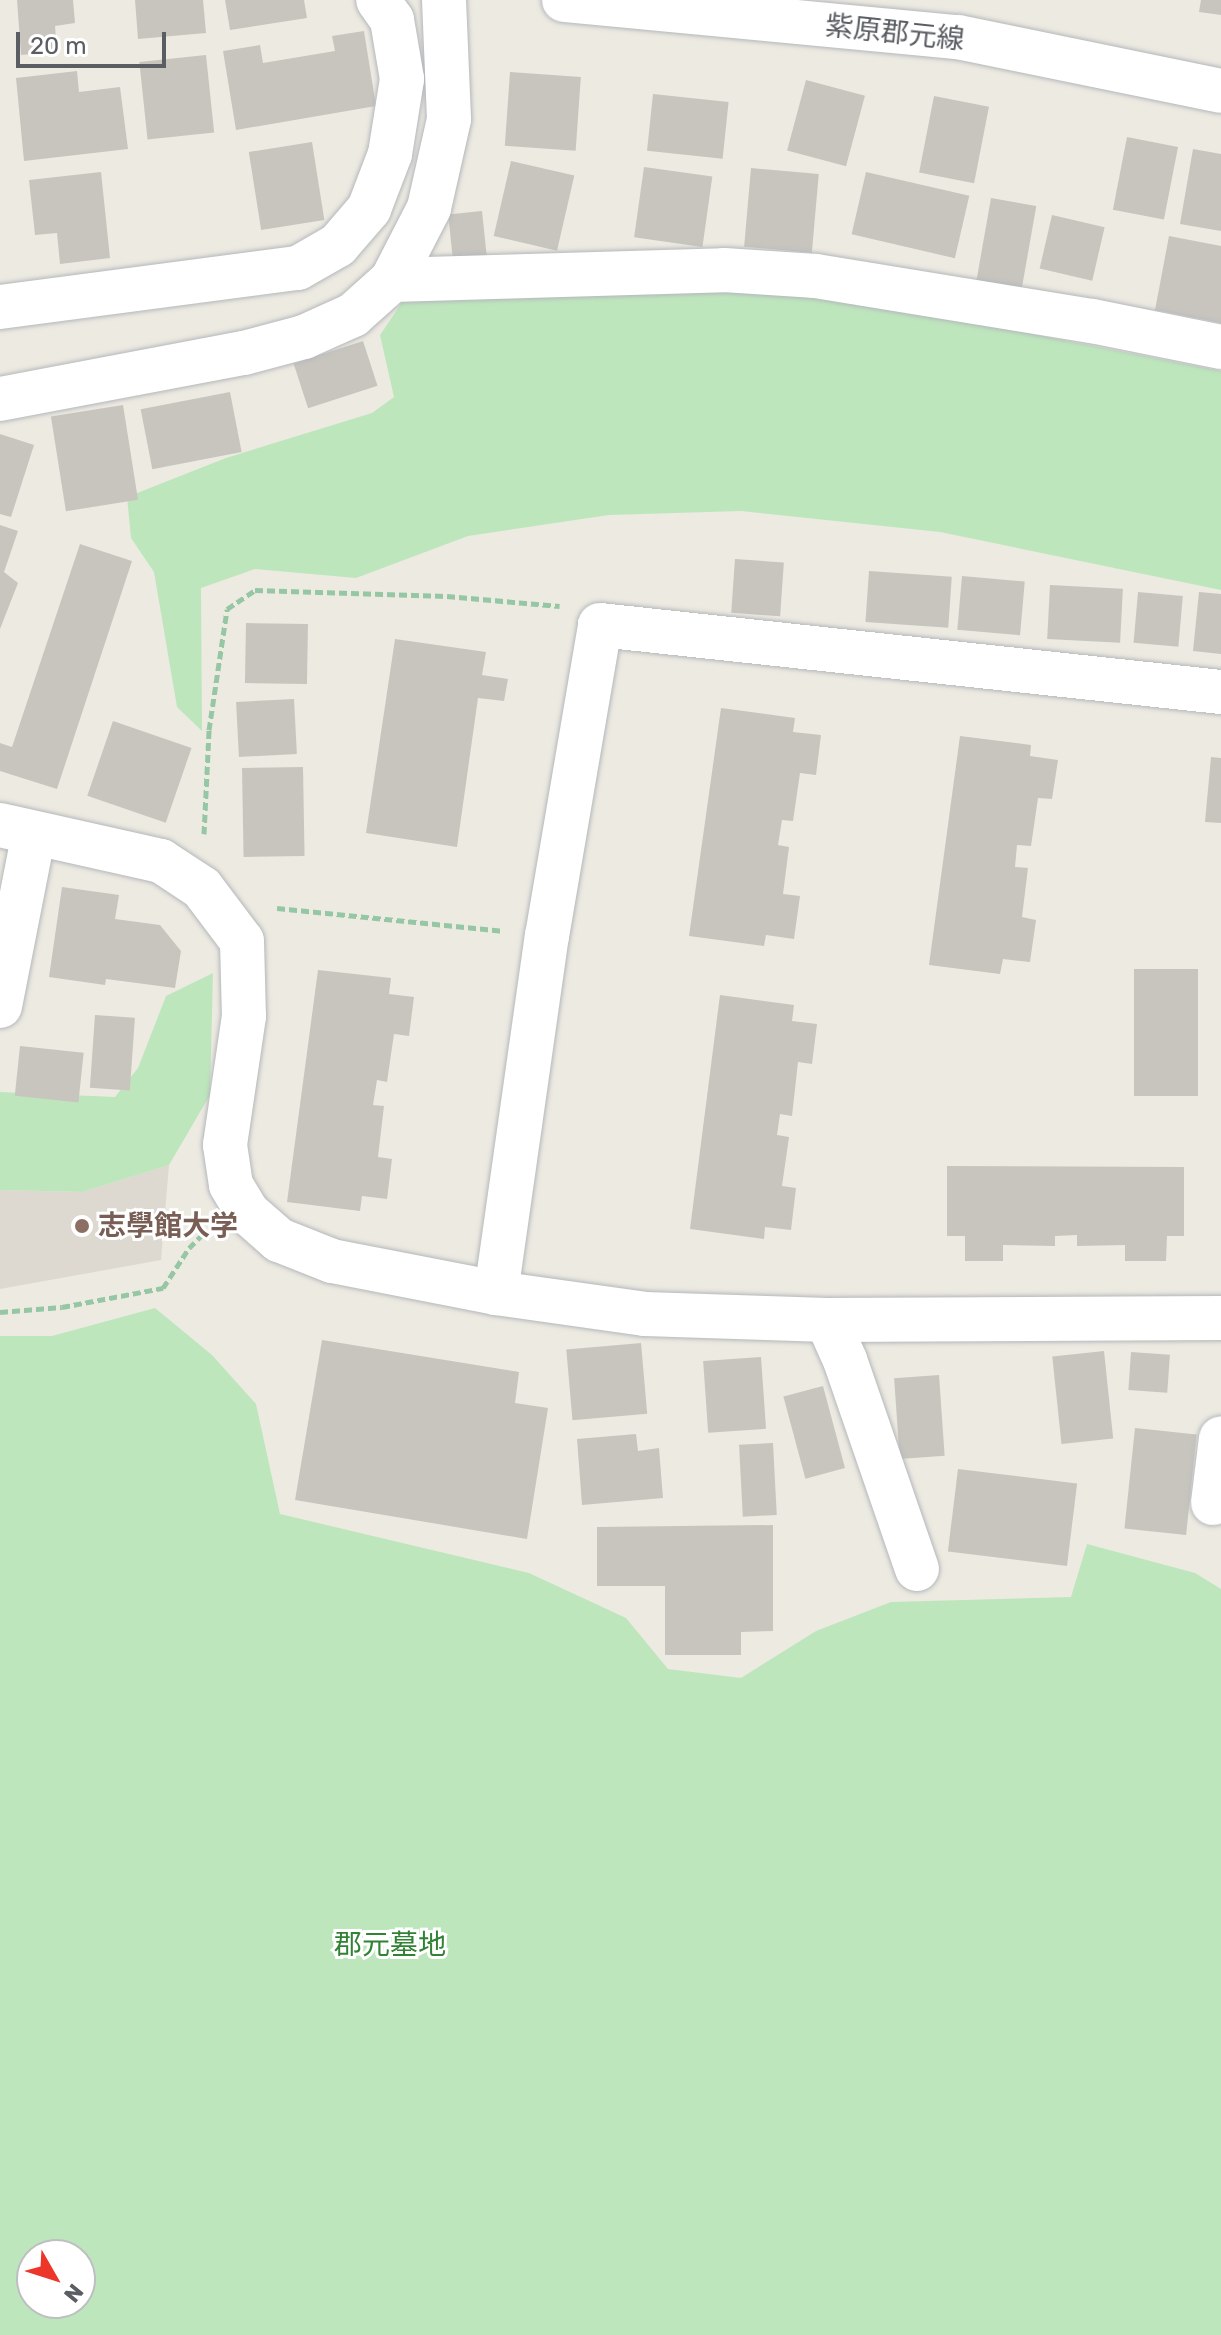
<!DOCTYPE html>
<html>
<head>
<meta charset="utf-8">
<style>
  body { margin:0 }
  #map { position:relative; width:1221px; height:2335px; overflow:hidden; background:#edeae1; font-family:Rubik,"Noto Sans JP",sans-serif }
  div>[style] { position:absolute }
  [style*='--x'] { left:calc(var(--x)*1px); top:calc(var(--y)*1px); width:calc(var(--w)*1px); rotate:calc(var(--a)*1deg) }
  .education>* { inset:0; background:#ddd9d0 }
  .green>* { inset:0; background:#bee6bd }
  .building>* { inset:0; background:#c8c5bf; transform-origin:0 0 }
  .path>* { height:5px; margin-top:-2.5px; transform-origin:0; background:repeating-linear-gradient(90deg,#96c7a4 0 8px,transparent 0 12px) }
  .roads { filter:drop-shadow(0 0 2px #b4b8bc) drop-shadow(0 0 2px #b4b8bc) }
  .street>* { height:44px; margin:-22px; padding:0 22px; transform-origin:22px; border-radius:22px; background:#fff }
  .secondary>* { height:44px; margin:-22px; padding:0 22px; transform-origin:22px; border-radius:22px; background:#fff }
  .dots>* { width:22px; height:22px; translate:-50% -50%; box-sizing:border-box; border:4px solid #fff; border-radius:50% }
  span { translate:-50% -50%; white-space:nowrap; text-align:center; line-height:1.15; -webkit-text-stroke:6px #fff; paint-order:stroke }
  .street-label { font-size:28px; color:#5a5e63 }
  .education-label { font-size:28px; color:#785e54; font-weight:700 }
  .left { translate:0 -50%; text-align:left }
  .park-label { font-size:28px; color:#328235 }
  .north { position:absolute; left:16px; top:2239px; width:80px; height:80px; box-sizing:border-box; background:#fff; border:2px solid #bdbfc1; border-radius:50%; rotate:129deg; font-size:22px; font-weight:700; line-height:32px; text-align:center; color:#5a5e63 }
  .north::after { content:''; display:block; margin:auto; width:28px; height:36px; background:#ec3629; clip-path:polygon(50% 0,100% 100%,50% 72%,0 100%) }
  .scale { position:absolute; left:16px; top:32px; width:150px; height:36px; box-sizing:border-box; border:4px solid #5a5e63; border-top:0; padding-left:10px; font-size:24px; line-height:28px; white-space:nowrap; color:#5a5e63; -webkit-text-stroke:6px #fff; paint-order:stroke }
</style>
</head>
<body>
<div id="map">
  <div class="education">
    <i style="clip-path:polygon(169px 1165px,161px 1260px,0 1289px,0 1190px,82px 1192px)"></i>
  </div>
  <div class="green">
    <i style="clip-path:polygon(716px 283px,859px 300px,1221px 371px,1221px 590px,940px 532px,741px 511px,609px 515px,468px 536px,356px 578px,255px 569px,201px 588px,202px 731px,177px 707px,154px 572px,131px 538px,127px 497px,226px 458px,372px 413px,394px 397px,380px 335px,405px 298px)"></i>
    <i style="clip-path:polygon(213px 973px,210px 1095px,169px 1165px,82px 1192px,0 1190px,0 1092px,115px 1097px,138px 1068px,166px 996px)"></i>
    <i style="clip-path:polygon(evenodd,155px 1308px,212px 1355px,256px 1404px,280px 1514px,529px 1573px,626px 1618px,668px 1669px,741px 1678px,816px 1631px,891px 1602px,1071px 1597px,1087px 1544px,1195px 1573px,1221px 1589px,1221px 2335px,0 2335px,0 1336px,52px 1336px,155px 1308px,32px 2255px,80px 2255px,80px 2303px,32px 2303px,32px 2255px)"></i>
  </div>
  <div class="building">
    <i style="clip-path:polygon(17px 0,73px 0,75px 23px,55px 26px,57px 52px,21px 55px)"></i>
    <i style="clip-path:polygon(135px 0,203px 0,206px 33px,138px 39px)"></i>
    <i style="clip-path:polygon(225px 0,304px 0,307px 18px,230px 30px)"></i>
    <i style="clip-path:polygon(1201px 0,1221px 0,1221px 15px,1199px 12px)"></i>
    <i style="clip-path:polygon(364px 31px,376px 106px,236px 130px,223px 51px,260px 45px,263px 63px,335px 51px,332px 36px)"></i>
    <i style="left:206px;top:55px;width:78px;height:67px;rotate:84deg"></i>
    <i style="clip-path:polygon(77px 71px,79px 92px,120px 87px,128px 149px,24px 161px,16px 78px)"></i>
    <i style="left:510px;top:72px;width:71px;height:74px;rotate:4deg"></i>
    <i style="left:806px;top:80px;width:61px;height:73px;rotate:15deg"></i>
    <i style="left:653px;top:94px;width:76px;height:57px;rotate:6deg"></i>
    <i style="left:934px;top:96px;width:56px;height:78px;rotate:11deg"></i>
    <i style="left:1127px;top:137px;width:52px;height:74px;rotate:11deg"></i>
    <i style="left:312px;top:142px;width:79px;height:64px;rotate:81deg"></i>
    <i style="clip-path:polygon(1193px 149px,1221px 154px,1221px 231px,1180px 224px)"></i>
    <i style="left:511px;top:161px;width:65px;height:77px;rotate:13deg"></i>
    <i style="left:644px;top:167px;width:69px;height:71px;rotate:8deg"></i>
    <i style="left:751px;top:168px;width:68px;height:79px;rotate:5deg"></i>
    <i style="clip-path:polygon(101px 172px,110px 258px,60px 264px,57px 233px,35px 235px,29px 180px)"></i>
    <i style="left:866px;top:172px;width:106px;height:64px;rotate:13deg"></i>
    <i style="left:991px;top:198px;width:46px;height:87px;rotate:10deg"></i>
    <i style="left:482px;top:211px;width:48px;height:34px;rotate:84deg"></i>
    <i style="left:1052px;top:215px;width:54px;height:55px;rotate:13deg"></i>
    <i style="clip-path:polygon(1169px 236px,1221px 246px,1221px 323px,1155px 310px)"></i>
    <i style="left:363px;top:341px;width:47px;height:73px;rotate:72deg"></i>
    <i style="left:230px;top:392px;width:61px;height:91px;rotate:79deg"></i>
    <i style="left:123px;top:405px;width:96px;height:73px;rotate:81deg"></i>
    <i style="clip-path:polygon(0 434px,34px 445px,11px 517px,0 514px)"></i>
    <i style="clip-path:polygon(0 525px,18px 531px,4px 572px,18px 583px,0 629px)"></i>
    <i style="clip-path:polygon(80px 544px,132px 561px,57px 789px,0 771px,0 743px,12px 747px)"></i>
    <i style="left:735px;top:559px;width:49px;height:54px;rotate:4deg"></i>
    <i style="left:869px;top:571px;width:83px;height:51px;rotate:4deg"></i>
    <i style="left:962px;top:576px;width:63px;height:54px;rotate:5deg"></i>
    <i style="left:1050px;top:585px;width:73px;height:54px;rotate:3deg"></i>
    <i style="left:1138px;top:592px;width:45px;height:51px;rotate:5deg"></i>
    <i style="clip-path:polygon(1199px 592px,1221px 594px,1221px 654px,1193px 651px)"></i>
    <i style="left:246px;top:623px;width:62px;height:60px;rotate:1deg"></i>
    <i style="clip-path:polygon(395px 639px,486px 652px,482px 675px,508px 679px,504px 701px,478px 698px,457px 847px,366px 833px)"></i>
    <i style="left:294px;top:699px;width:55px;height:58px;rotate:87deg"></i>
    <i style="clip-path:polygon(721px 708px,795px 718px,793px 732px,821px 735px,816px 775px,800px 773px,793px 821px,782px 820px,778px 845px,789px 847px,783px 894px,800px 896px,794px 939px,766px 935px,764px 946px,689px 936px)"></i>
    <i style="left:113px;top:721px;width:83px;height:79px;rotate:19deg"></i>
    <i style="clip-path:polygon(960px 736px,1031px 745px,1030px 756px,1058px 760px,1052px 799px,1038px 798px,1031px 846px,1017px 845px,1015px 867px,1028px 868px,1022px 917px,1036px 920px,1030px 962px,1003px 959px,1000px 974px,929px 965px)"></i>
    <i style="clip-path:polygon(1211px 757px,1221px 758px,1221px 823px,1205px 822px)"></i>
    <i style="left:303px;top:767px;width:89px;height:61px;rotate:89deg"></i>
    <i style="clip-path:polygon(62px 887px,119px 895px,115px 919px,160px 925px,181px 951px,175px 988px,106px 979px,105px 985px,49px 977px)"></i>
    <i style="left:1198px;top:969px;width:127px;height:64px;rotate:90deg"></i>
    <i style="clip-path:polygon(318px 970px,391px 978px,389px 994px,414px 997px,409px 1036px,394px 1034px,387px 1082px,377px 1080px,373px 1105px,384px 1106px,378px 1157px,392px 1159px,387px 1199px,362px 1196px,360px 1211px,287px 1202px)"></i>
    <i style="clip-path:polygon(720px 995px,794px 1005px,792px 1021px,817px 1024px,812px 1064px,798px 1062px,792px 1116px,780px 1114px,777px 1135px,789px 1137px,782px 1186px,796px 1188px,791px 1230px,765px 1227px,764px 1239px,690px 1229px)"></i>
    <i style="left:95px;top:1015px;width:40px;height:73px;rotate:4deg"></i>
    <i style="left:20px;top:1046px;width:64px;height:50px;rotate:6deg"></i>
    <i style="clip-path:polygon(947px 1166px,1184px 1167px,1184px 1236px,1167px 1236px,1166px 1261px,1125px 1261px,1125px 1245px,1077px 1246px,1077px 1235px,1055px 1236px,1055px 1246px,1003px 1245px,1003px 1261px,965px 1261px,965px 1236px,947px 1236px)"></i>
    <i style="clip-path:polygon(322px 1340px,519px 1372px,515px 1403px,548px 1408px,527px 1539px,295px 1500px)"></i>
    <i style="left:641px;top:1343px;width:71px;height:75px;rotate:85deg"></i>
    <i style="left:1104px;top:1351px;width:88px;height:52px;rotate:84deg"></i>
    <i style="left:1131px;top:1352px;width:39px;height:38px;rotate:4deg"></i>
    <i style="left:761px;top:1357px;width:72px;height:58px;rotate:86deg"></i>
    <i style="left:939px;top:1375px;width:81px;height:45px;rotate:86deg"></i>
    <i style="left:823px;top:1386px;width:85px;height:41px;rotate:75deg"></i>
    <i style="left:1135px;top:1428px;width:62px;height:101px;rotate:6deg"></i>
    <i style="clip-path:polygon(636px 1434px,638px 1451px,659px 1448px,663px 1498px,582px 1505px,577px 1439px)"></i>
    <i style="left:773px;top:1443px;width:72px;height:34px;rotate:87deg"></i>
    <i style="left:958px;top:1469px;width:120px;height:83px;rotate:7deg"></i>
    <i style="clip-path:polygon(773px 1525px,773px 1631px,741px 1632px,741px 1655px,665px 1655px,665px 1586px,597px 1586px,597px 1527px)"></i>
  </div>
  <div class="path">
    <i style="--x:204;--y:834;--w:104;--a:-87.2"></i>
    <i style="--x:209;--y:730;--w:122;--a:-81.5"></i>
    <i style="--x:227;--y:609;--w:34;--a:-34"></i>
    <i style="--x:255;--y:590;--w:192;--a:1.8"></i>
    <i style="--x:447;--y:596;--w:113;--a:5.1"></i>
    <i style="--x:277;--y:908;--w:226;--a:5.8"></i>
    <i style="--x:0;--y:1312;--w:62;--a:-4.6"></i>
    <i style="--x:62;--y:1307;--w:103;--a:-10.7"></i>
    <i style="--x:163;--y:1288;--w:48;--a:-57"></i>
    <i style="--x:189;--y:1248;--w:23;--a:-45"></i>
  </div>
  <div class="roads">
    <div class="street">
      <i style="--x:392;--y:280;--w:332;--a:-1.7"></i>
      <i style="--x:724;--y:270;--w:92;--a:3.7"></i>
      <i style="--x:816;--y:276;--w:280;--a:9.3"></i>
      <i style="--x:1092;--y:321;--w:132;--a:11.4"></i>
      <i style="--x:0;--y:307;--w:301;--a:-7.5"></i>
      <i style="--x:298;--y:268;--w:46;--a:-29.9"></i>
      <i style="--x:338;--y:245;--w:48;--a:-49.3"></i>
      <i style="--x:369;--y:209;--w:59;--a:-69.1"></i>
      <i style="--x:390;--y:154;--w:76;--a:-80.9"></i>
      <i style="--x:402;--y:79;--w:60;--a:-99.6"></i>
      <i style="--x:392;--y:20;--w:24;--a:-125"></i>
      <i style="--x:0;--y:399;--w:248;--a:-10.7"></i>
      <i style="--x:244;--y:353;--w:62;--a:-14.9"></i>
      <i style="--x:304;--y:337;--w:54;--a:-24.2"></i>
      <i style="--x:353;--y:315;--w:52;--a:-41.9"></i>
      <i style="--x:392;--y:280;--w:81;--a:-62.8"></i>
      <i style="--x:429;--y:208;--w:91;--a:-77.3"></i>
      <i style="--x:449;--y:119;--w:119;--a:-92.4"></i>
      <i style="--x:0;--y:825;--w:165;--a:12.6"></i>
      <i style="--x:161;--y:861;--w:49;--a:33.4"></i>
      <i style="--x:202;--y:888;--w:66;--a:53"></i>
      <i style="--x:242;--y:941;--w:75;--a:88.5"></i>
      <i style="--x:244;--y:1016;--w:130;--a:98.4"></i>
      <i style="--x:225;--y:1145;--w:40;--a:81.5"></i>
      <i style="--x:231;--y:1185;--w:31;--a:59"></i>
      <i style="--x:247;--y:1212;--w:43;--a:41.2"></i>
      <i style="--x:279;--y:1240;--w:57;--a:21.6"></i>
      <i style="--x:332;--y:1261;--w:167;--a:11"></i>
      <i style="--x:496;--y:1293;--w:150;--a:8"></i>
      <i style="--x:645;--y:1314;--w:182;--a:1.9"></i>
      <i style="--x:827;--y:1320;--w:394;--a:-0.3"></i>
      <i style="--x:0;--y:1006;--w:176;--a:-78.9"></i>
      <i style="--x:496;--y:1293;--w:361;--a:-81.9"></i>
      <i style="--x:547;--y:936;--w:315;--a:-80.3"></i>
      <i style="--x:600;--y:625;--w:625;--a:6.16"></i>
      <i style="--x:827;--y:1320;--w:44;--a:65.8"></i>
      <i style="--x:845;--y:1360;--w:221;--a:71"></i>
      <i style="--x:1213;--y:1503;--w:65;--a:-83"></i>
    </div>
    <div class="secondary">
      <i style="--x:564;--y:0;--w:396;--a:5.4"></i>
      <i style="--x:958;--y:37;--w:268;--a:11.6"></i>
    </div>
  </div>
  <div class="dots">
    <i style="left:82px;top:1226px;background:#8d6e63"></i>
  </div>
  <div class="street-label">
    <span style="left:895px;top:33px;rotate:6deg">紫原郡元線</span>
  </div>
  <div class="education-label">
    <span class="left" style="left:98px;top:1226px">志學館大学</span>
  </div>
  <div class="park-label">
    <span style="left:390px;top:1945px">郡元墓地</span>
  </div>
  <div class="north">N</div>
  <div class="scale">20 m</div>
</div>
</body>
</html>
